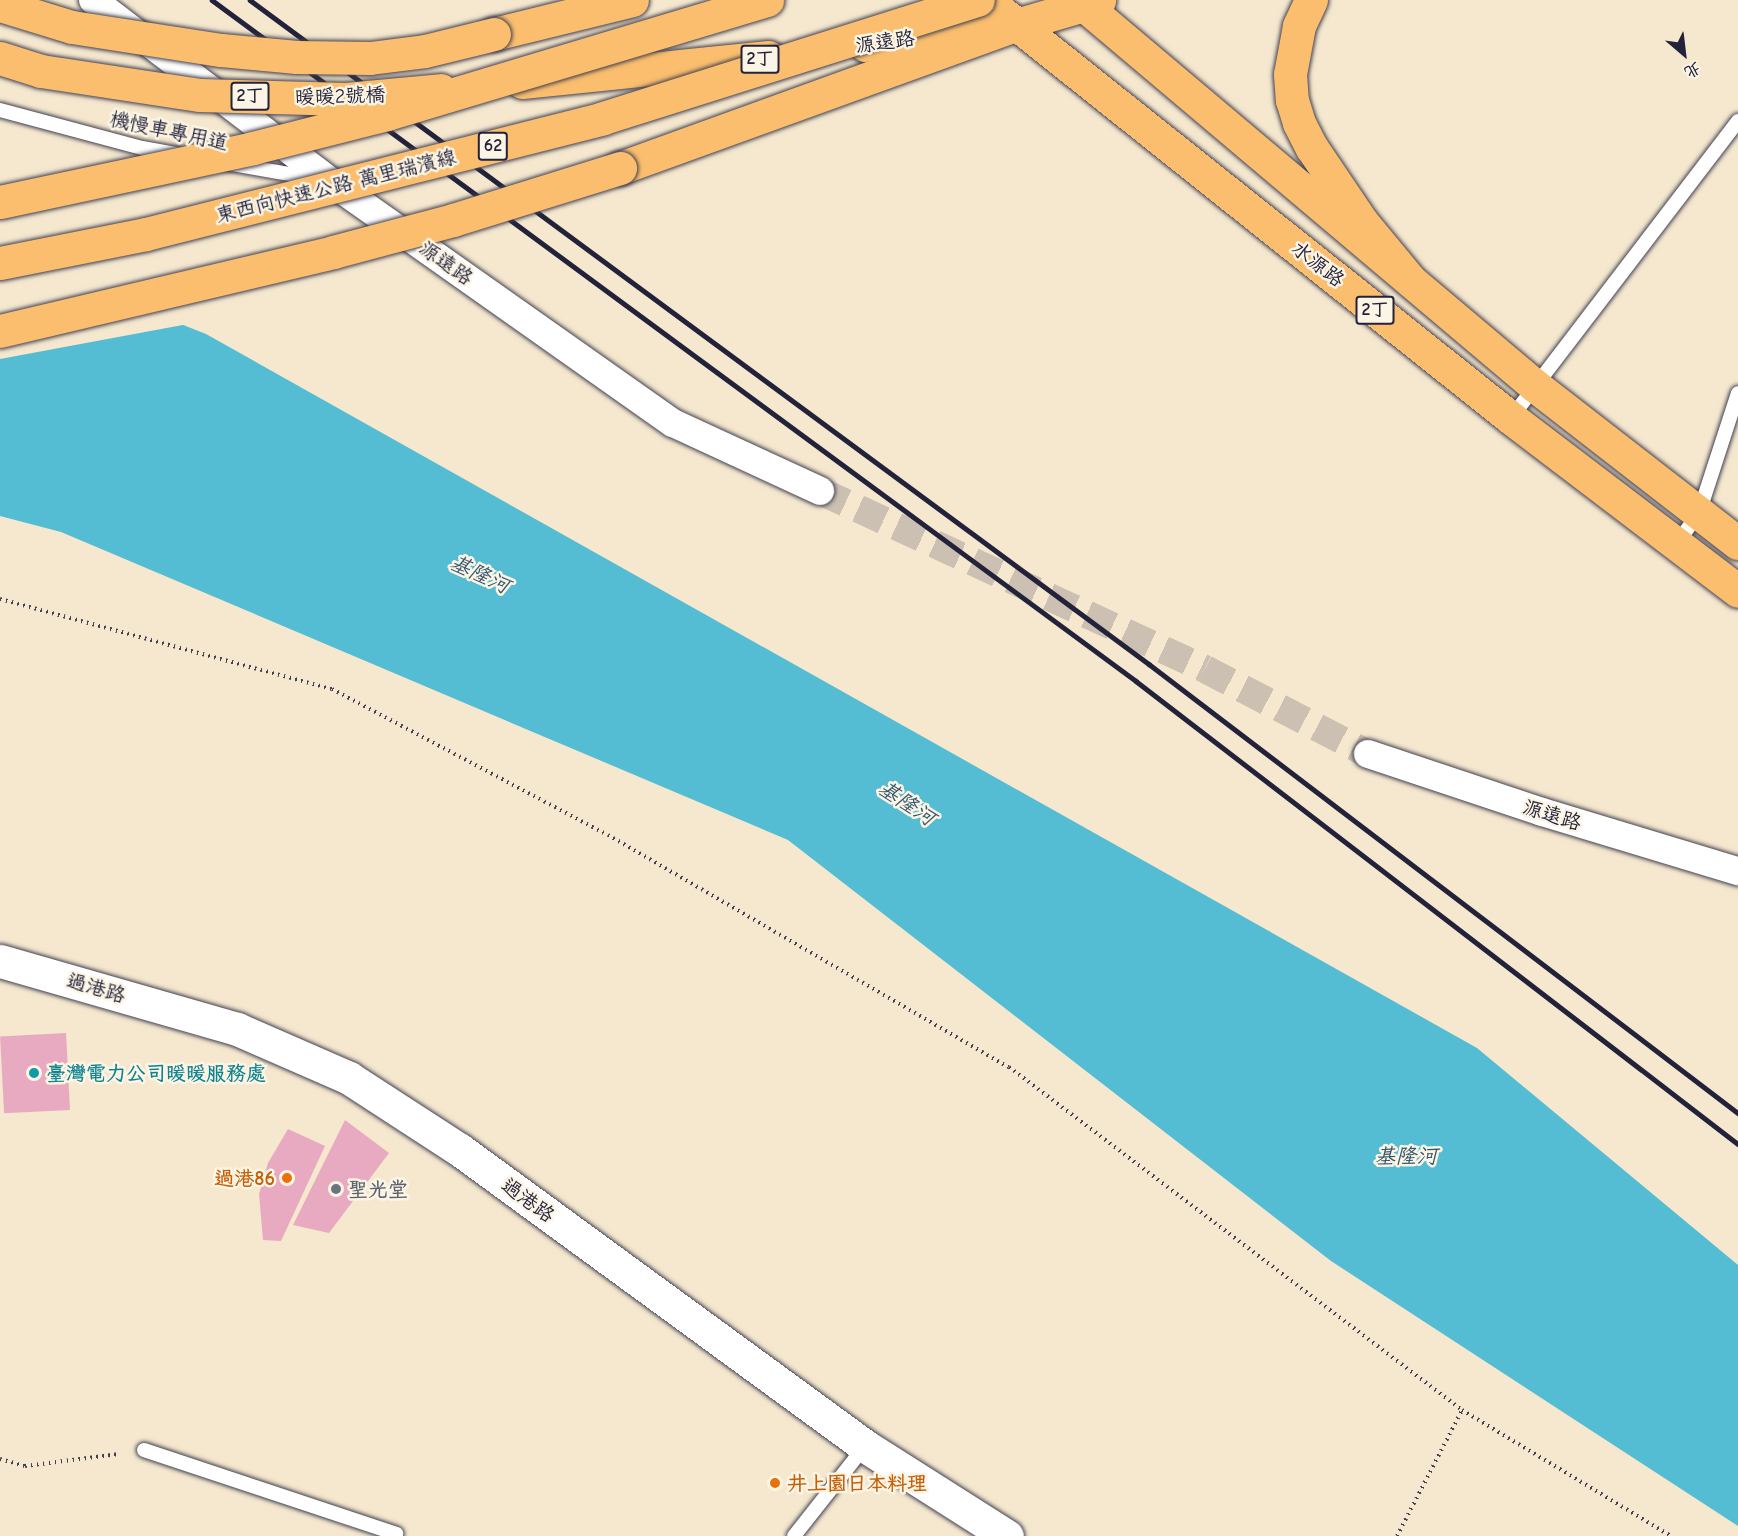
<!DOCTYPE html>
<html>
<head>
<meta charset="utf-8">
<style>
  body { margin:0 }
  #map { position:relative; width:1738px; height:1536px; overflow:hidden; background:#f5e8cf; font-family:"Comic Neue","LXGW WenKai TC",sans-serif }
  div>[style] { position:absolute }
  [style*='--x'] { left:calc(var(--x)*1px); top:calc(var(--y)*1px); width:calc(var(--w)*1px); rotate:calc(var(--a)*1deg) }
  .water>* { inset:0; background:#55bdd3 }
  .pier>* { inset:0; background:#f5e8cf }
  .building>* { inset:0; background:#e8aac0; transform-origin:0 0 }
  .minor-tunnel>* { height:28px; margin-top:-14px; transform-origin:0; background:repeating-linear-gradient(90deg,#cbc0b1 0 28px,transparent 0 42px) }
  .path>* { height:4px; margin-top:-2px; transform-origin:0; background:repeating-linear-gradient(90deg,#424051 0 1.5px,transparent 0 6px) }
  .roads { filter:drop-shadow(0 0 2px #424051) drop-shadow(0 0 2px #424051) }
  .service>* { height:14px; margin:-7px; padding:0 7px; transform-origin:7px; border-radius:7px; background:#fff }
  .minor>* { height:28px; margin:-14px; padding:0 14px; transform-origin:14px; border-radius:14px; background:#fff }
  .tertiary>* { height:33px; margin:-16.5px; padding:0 16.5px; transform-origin:16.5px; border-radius:16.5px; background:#fff }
  .primary>* { height:33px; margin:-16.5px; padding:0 16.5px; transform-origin:16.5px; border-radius:16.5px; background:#fbbe6e }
  .trunk>* { height:33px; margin:-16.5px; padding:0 16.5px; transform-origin:16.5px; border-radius:16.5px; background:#fbbe6e }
  .rail>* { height:4.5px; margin:-2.25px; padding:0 2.25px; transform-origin:2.25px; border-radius:2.25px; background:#22223b }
  .bridges { filter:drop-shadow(0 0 2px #424051) drop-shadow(0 0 2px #424051) }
  .primary-bridge>* { height:33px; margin:-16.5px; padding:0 16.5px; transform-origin:16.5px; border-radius:16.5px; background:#fbbe6e }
  .trunk-bridge>* { height:33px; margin:-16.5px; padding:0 16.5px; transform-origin:16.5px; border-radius:16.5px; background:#fbbe6e }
  .dots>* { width:16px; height:16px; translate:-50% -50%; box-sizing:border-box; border:3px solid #fcf5e5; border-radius:50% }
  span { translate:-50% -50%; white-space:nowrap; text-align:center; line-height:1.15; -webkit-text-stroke:5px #fcf5e5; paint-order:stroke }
  .shield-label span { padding:2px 4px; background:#fcf5e5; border:2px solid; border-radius:4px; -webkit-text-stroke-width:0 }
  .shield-label { font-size:18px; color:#22223b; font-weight:700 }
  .street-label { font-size:20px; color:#22223b }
  .culture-label { font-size:20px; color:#0d838f; font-weight:700 }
  .left { translate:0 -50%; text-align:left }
  .food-label { font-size:20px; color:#c56008; font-weight:700 }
  .right { translate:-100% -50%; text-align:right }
  .worship-label { font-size:20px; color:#5b616d; font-weight:700 }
  .water-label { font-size:21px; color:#345870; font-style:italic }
  .north { position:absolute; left:1654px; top:24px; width:60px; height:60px; -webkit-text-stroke:4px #fcf5e5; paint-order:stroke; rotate:152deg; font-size:16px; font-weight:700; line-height:24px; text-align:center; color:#22223b }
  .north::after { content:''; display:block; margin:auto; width:21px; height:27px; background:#22223b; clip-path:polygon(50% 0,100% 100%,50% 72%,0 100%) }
</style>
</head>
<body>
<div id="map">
  <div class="water">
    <i style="clip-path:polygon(0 252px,206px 334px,1477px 1048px,1738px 1265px,1738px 1526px,1331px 1261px,788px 840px,61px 532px,0 516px)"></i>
  </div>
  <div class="pier">
    <i style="clip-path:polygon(0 249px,1px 249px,188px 324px,0 359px)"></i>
  </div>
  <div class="building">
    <i style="left:66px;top:1033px;width:77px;height:66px;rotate:87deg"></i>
    <i style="clip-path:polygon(345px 1120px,389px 1153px,329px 1233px,293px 1225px)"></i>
    <i style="clip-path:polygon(288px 1129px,325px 1146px,281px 1241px,263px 1240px,259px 1194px,268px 1163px)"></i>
  </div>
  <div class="minor-tunnel">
    <i style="--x:820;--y:491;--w:424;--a:24.8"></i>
    <i style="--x:1205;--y:669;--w:184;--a:27.5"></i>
  </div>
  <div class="path">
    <i style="--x:0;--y:599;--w:344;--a:15.2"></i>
    <i style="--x:332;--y:689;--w:312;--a:27.9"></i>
    <i style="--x:608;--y:835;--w:463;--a:30.1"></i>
    <i style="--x:1009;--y:1067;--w:568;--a:37.13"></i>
    <i style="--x:1462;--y:1410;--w:244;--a:31.1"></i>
    <i style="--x:0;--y:1459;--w:26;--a:16"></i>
    <i style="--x:25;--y:1466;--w:95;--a:-7.3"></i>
    <i style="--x:1397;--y:1536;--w:142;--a:-62.7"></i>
  </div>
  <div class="roads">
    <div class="service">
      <i style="--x:0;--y:110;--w:147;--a:15"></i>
      <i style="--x:142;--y:148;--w:34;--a:10"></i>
      <i style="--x:227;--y:163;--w:91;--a:10.1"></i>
      <i style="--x:1511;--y:418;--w:374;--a:-52.6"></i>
      <i style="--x:1676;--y:544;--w:39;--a:-53"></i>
      <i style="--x:1699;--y:513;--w:126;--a:-72"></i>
      <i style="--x:144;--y:1450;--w:266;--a:18.4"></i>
      <i style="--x:396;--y:1534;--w:2;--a:117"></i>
      <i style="--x:794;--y:1536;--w:115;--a:-51.7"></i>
    </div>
    <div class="minor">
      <i style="--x:93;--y:0;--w:300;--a:37.4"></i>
      <i style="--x:331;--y:182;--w:418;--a:35.2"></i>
      <i style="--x:673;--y:423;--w:162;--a:24.8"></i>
      <i style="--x:1368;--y:754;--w:183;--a:18.4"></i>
      <i style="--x:1542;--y:812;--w:205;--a:16.8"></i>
    </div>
    <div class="tertiary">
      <i style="--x:0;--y:961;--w:247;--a:16"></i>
      <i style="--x:237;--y:1029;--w:122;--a:23.6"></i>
      <i style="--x:349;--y:1078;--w:132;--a:33"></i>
      <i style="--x:460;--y:1150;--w:502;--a:36.16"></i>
      <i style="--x:865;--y:1446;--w:168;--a:32.4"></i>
    </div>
    <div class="primary">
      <i style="--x:986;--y:0;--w:671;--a:38.53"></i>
      <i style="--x:1511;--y:418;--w:285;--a:37.3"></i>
      <i style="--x:1078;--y:0;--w:597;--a:40.17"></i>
      <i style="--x:1534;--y:385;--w:258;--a:37.8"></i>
      <i style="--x:494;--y:34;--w:142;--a:-13.8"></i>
      <i style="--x:865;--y:45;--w:152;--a:-7.5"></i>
      <i style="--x:1016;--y:25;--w:71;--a:-16.4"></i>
      <i style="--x:522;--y:82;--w:248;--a:-5.8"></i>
    </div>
    <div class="trunk">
      <i style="--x:1311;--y:0;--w:29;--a:115"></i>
      <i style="--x:1299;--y:26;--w:49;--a:100.6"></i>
      <i style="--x:1290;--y:74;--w:26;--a:86"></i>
      <i style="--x:1292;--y:100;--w:24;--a:73"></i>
      <i style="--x:1299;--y:123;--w:28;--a:63"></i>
      <i style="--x:1312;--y:148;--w:89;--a:56"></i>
      <i style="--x:1362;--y:222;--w:75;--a:50.4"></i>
      <i style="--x:1084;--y:5;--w:16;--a:-18"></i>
      <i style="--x:620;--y:168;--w:421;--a:-19.9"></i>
    </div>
  </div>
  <div class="rail">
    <i style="--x:212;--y:0;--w:1148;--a:36.39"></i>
    <i style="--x:1136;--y:681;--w:759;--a:37.56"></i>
    <i style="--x:250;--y:0;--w:1118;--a:36.45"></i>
    <i style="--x:1149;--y:664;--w:741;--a:37.32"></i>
  </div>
  <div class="bridges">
    <div class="primary-bridge">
      <i style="--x:0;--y:5;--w:75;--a:17"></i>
      <i style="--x:72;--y:27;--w:151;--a:8.8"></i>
      <i style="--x:221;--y:50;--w:76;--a:5.3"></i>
      <i style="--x:297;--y:57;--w:73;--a:0.8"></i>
      <i style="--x:370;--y:58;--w:55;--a:-7.3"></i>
      <i style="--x:425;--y:51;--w:71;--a:-13.8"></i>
      <i style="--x:0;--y:58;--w:43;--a:17.6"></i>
      <i style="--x:41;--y:71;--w:161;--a:8.6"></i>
      <i style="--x:200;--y:95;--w:146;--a:1.6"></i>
      <i style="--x:346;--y:99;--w:95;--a:-5.4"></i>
    </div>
    <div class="trunk-bridge">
      <i style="--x:0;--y:202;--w:259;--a:-12"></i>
      <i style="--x:253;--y:148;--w:138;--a:-14.2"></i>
      <i style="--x:387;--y:114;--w:397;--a:-16.7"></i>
      <i style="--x:0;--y:263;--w:149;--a:-11.2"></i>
      <i style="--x:146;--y:234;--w:471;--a:-14.2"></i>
      <i style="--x:603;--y:118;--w:393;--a:-17.5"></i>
      <i style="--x:0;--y:331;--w:342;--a:-13.3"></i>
      <i style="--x:333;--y:252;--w:124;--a:-14.9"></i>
      <i style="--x:453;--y:220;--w:175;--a:-17.3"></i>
    </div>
  </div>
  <div class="dots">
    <i style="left:34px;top:1073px;background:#0f9aa8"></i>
    <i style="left:287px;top:1178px;background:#e8710a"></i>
    <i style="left:336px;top:1189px;background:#6b7280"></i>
    <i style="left:775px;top:1483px;background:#e8710a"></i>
  </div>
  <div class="shield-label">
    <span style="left:760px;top:59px">2丁</span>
    <span style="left:250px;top:96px">2丁</span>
    <span style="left:493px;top:146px">62</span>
    <span style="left:1375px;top:310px">2丁</span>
  </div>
  <div class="street-label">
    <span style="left:885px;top:42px;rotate:-8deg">源遠路</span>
    <span style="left:340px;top:96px;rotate:-2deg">暖暖2號橋</span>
    <span style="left:169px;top:131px;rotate:12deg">機慢車專用道</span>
    <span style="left:336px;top:186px;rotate:-14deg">東西向快速公路 萬里瑞濱線</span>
    <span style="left:446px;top:263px;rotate:35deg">源遠路</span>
    <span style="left:1318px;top:264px;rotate:38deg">水源路</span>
    <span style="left:1552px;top:815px;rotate:17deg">源遠路</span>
    <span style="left:96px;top:988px;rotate:16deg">過港路</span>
    <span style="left:528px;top:1200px;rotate:36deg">過港路</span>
  </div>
  <div class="culture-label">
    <span class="left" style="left:46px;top:1073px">臺灣電力公司暖暖服務處</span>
  </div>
  <div class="food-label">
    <span class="right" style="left:275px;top:1178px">過港86</span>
    <span class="left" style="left:787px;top:1483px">井上園日本料理</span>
  </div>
  <div class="worship-label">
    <span class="left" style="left:348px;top:1189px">聖光堂</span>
  </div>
  <div class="water-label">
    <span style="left:480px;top:574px;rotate:25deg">基隆河</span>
    <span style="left:907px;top:803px;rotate:34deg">基隆河</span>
    <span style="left:1406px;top:1156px">基隆河</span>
  </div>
  <div class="north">北</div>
</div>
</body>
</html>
